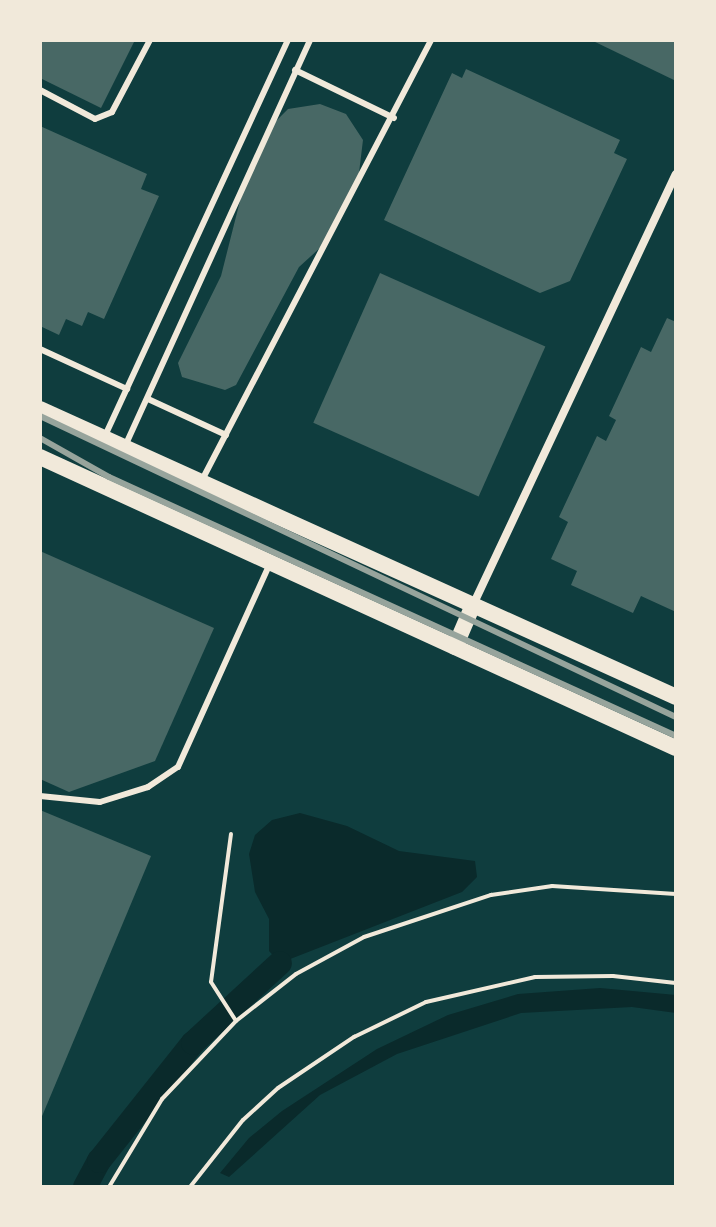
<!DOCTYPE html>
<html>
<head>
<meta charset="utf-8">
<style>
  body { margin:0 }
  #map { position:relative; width:716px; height:1227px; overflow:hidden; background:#0f3d3e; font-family:"Crimson Pro",serif }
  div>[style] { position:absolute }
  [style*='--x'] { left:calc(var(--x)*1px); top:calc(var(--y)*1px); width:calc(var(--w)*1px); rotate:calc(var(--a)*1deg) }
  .water>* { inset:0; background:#0a2a2b }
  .canal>* { height:24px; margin:-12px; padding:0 12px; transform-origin:12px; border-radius:12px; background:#0a2a2b }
  .building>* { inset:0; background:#486865; transform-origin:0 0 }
  .path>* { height:4px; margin:-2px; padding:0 2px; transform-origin:2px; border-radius:2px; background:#f1e9da }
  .service>* { height:6px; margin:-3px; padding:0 3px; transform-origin:3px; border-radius:3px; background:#f1e9da }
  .minor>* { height:8px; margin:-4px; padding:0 4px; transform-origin:4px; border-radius:4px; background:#f1e9da }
  .secondary>* { height:16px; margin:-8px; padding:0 8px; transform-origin:8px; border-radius:8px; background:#f1e9da }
  .rail>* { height:6px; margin:-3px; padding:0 3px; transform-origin:3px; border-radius:3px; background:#97a49c }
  span { translate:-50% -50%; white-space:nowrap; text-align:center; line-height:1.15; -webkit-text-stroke:8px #f1e9da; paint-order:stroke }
  .frame { position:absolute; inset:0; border:42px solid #f1e9da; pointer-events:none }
</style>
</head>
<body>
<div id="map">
  <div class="water">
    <i style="clip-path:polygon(300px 813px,347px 826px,399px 851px,475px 861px,477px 877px,462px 892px,280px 963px,269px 951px,269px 919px,255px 892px,249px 854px,255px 835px,272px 820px)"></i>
    <i style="clip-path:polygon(600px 988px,676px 995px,676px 1013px,632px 1007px,521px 1013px,397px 1054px,320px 1095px,229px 1177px,220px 1173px,249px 1138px,282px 1111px,377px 1049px,448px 1015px,518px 994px)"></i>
  </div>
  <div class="canal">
    <i style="--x:85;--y:1187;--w:30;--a:-62"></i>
    <i style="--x:99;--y:1161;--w:151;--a:-51.5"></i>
    <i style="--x:193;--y:1043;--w:118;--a:-42.6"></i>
  </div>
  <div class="building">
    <i style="clip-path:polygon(40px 40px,135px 40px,101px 108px,40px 78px)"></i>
    <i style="clip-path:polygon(591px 40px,676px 40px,676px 81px)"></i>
    <i style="clip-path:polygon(466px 69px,620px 140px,614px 153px,627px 159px,570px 281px,540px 293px,384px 220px,452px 73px,462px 78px)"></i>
    <i style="clip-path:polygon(320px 104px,346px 114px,363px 140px,358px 181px,321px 247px,299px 267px,236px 385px,225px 390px,182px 377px,178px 363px,221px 276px,242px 193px,273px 124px,288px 109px)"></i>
    <i style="clip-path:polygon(40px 126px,147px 174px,141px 189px,159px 196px,104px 319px,88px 312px,82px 326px,66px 319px,59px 335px,40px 326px)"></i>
    <i style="left:380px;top:273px;width:181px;height:164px;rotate:24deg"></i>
    <i style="clip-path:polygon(667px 318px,676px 322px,676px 612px,641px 596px,633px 613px,571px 585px,577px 571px,551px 559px,568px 522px,559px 517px,597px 436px,606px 441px,616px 420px,609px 416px,641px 347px,651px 352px)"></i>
    <i style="clip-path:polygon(40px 551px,214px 628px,155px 761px,69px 792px,40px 779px)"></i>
    <i style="clip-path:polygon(40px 810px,151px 856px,40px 1121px)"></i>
  </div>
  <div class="path">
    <i style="--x:231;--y:834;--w:149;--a:97.7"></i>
    <i style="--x:211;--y:982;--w:46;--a:57.3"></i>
    <i style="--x:109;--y:1187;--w:103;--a:-58.9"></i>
    <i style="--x:162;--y:1099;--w:108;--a:-46.5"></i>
    <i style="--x:236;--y:1021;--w:76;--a:-38.1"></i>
    <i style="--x:296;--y:974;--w:77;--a:-28.6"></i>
    <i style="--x:364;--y:937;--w:134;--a:-18.3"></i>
    <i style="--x:491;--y:895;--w:62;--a:-8.4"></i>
    <i style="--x:552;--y:886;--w:124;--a:3.7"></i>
    <i style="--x:190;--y:1187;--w:85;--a:-51.7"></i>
    <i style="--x:243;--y:1120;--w:47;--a:-42.4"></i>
    <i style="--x:278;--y:1088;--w:92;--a:-33.9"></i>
    <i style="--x:354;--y:1037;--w:80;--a:-25.9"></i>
    <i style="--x:426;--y:1002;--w:112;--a:-12.9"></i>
    <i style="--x:535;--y:977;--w:78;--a:-0.7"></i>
    <i style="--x:613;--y:976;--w:63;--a:6.3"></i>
  </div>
  <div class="service">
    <i style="--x:295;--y:70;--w:110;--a:25.9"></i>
    <i style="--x:40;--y:90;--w:62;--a:27.8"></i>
    <i style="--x:95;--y:119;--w:18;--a:-22"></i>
    <i style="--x:112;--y:112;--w:81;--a:-62.2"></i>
    <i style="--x:40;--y:349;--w:96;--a:24.7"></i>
    <i style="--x:148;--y:399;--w:86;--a:24.8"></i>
    <i style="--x:104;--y:438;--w:438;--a:-65.2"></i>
    <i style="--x:126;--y:444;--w:444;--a:-65.5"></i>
    <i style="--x:201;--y:482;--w:498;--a:-62.5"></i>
    <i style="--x:40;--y:796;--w:60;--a:5.7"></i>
    <i style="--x:100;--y:802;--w:50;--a:-17.4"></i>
    <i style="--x:148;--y:787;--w:36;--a:-34"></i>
    <i style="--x:178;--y:767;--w:222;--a:-65.7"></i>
  </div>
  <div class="minor">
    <i style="--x:473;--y:605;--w:476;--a:-64.8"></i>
  </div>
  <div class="secondary">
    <i style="--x:40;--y:409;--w:698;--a:24.36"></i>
    <i style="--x:40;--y:457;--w:699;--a:24.59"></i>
    <i style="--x:455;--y:647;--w:46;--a:-66.8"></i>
  </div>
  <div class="rail">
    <i style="--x:40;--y:416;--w:704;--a:25.33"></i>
    <i style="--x:40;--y:438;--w:79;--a:29.5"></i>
    <i style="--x:109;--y:477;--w:623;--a:24.55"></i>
  </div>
  <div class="frame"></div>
</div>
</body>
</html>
